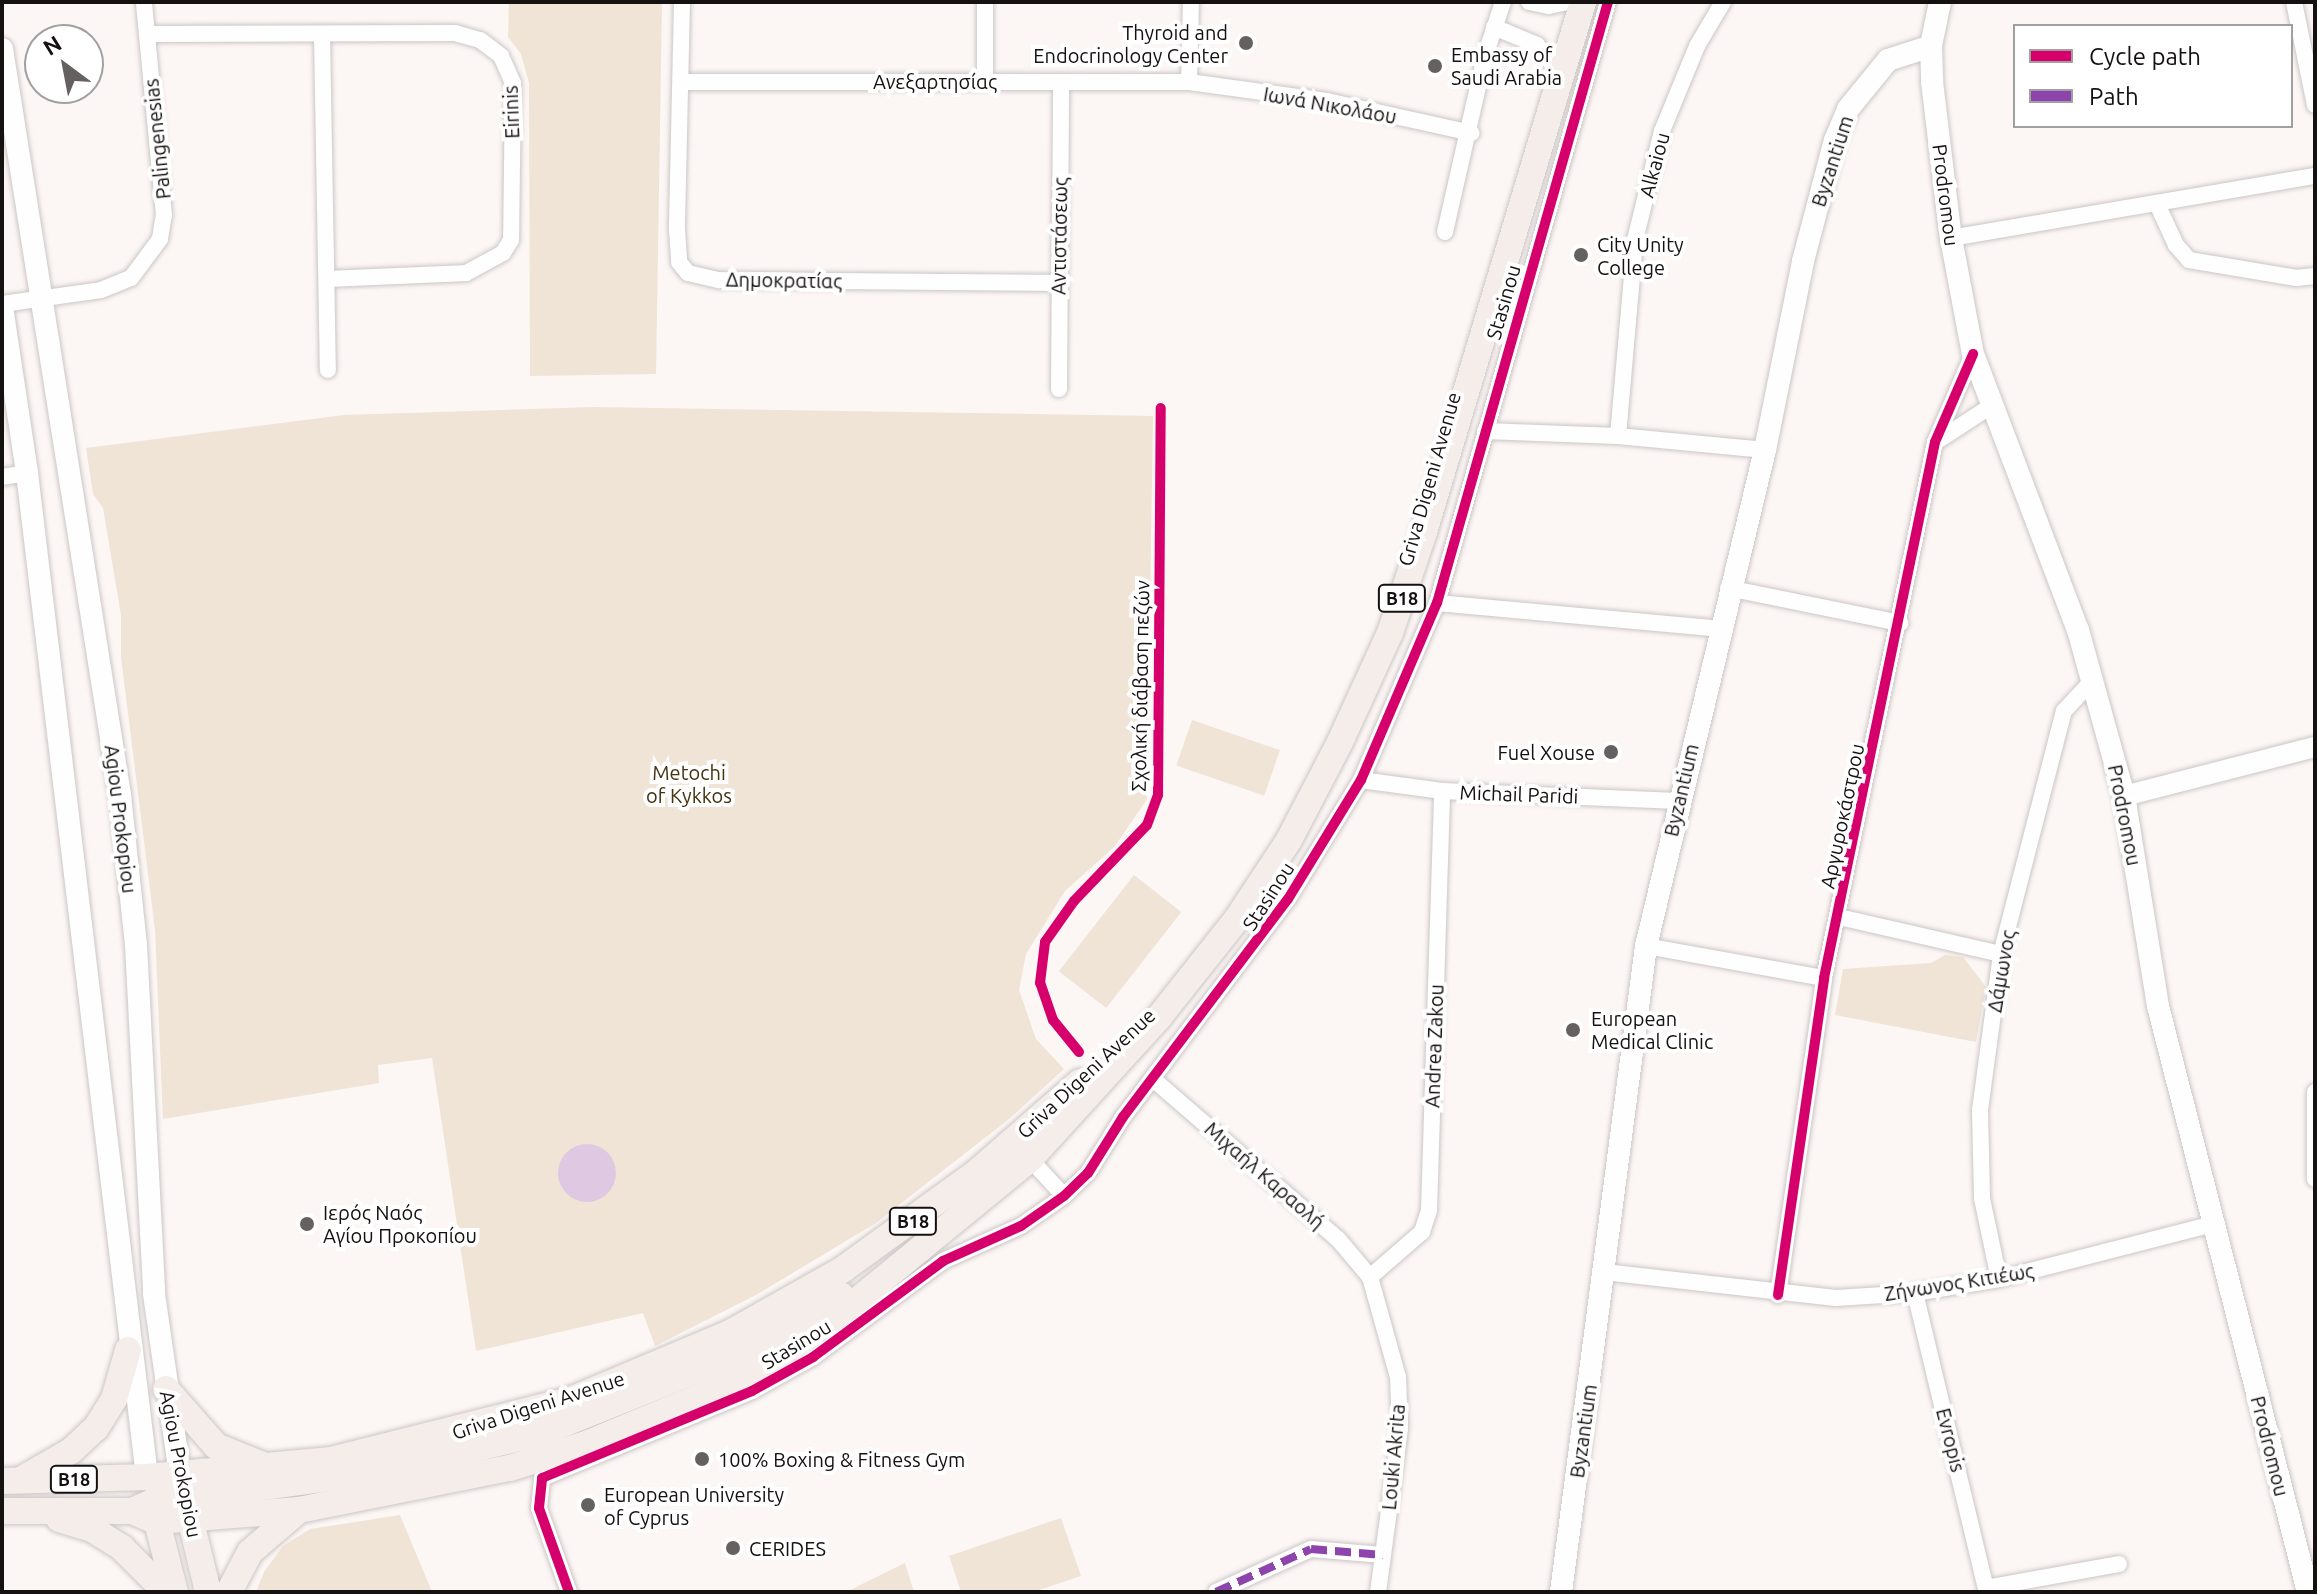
<!DOCTYPE html>
<html>
<head>
<meta charset="utf-8">
<style>
  body { margin:0 }
  #map { position:relative; width:2317px; height:1594px; overflow:hidden; background:#fcf6f5; font-family:Ubuntu,sans-serif }
  div>[style] { position:absolute }
  [style*='--x'] { left:calc(var(--x)*1px); top:calc(var(--y)*1px); width:calc(var(--w)*1px); rotate:calc(var(--a)*1deg) }
  .green>* { inset:0; background:#efe4d5; transform-origin:0 0 }
  .water>* { inset:0; background:#dfc8e2 }
  .round { border-radius:50% }
  .roads { filter:drop-shadow(0 0 2px #cbc7c6) drop-shadow(0 0 2px #cbc7c6) }
  .minor>* { height:16px; margin:-8px; padding:0 8px; transform-origin:8px; border-radius:8px; background:#fffefe }
  .tertiary>* { height:20px; margin:-10px; padding:0 10px; transform-origin:10px; border-radius:10px; background:#fffefe }
  .secondary>* { height:22px; margin:-11px; padding:0 11px; transform-origin:11px; border-radius:11px; background:#fffefe }
  .primary>* { height:26px; margin:-13px; padding:0 13px; transform-origin:13px; border-radius:13px; background:#f4ede9 }
  .quiet>* { height:8px; margin-top:-4px; transform-origin:0; background:repeating-linear-gradient(90deg,#8e44ad 0 16px,transparent 0 24px) }
  .cycleway>* { height:10px; margin:-5px; padding:0 5px; transform-origin:5px; border-radius:5px; background:#d6006c }
  .dots>* { width:22px; height:22px; translate:-50% -50%; box-sizing:border-box; border:4px solid #fff; border-radius:50% }
  span { translate:-50% -50%; white-space:nowrap; text-align:center; line-height:1.15; -webkit-text-stroke:8px #fff; paint-order:stroke }
  .shield-label span { padding:2px 6px; background:#fff; border:2px solid; border-radius:6px; -webkit-text-stroke-width:0 }
  .shield-label { font-size:18px; color:#151111; font-weight:700 }
  .poi-label { font-size:20px; color:#151111 }
  .right { translate:-100% -50%; text-align:right }
  .left { translate:0 -50%; text-align:left }
  .street-label { font-size:20px; color:#151111 }
  .park-label { font-size:20px; color:#43310f }
  .frame { position:absolute; inset:0; border:4px solid #151111; pointer-events:none }
  .legend { position:absolute; left:2013px; top:24px; width:280px; height:104px; box-sizing:border-box; background:#fff; border:2px solid #a1a0a0; margin:0; padding:10px 14px; list-style:none; font-size:24px; color:#151111 }
  .legend li { display:flex; align-items:center; gap:16px; height:40px }
  .legend b { width:40px; border:2px solid #a1a0a0 }
  .north { position:absolute; left:24px; top:24px; width:80px; height:80px; box-sizing:border-box; background:#fff; border:2px solid #a1a0a0; border-radius:50%; rotate:328deg; font-size:22px; font-weight:700; line-height:32px; text-align:center; color:#151111 }
  .north::after { content:''; display:block; margin:auto; width:28px; height:36px; background:#666161; clip-path:polygon(50% 0,100% 100%,50% 72%,0 100%) }
</style>
</head>
<body>
<div id="map">
  <div class="green">
    <i style="clip-path:polygon(509px 2px,662px 2px,656px 374px,530px 376px,529px 83px,521px 54px,508px 37px)"></i>
    <i style="clip-path:polygon(593px 407px,1153px 416px,1147px 799px,1115px 846px,1065px 891px,1026px 954px,1019px 990px,1036px 1039px,1064px 1069px,1009px 1119px,876px 1223px,756px 1295px,655px 1346px,643px 1313px,476px 1351px,432px 1058px,378px 1065px,379px 1083px,163px 1119px,155px 930px,121px 657px,121px 615px,103px 508px,93px 494px,86px 448px,344px 415px)"></i>
    <i style="left:1192px;top:720px;width:93px;height:48px;rotate:19deg"></i>
    <i style="left:1134px;top:875px;width:60px;height:122px;rotate:38deg"></i>
    <i style="clip-path:polygon(1945px 955px,1963px 957px,1986px 987px,1976px 1042px,1835px 1015px,1843px 969px,1931px 963px)"></i>
    <i style="clip-path:polygon(400px 1515px,432px 1592px,256px 1592px,264px 1572px,283px 1546px,310px 1529px)"></i>
    <i style="clip-path:polygon(1061px 1518px,1081px 1576px,1033px 1592px,961px 1592px,949px 1556px)"></i>
    <i style="clip-path:polygon(905px 1563px,914px 1592px,846px 1592px)"></i>
  </div>
  <div class="water">
    <i class="round" style="left:558px;top:1144px;width:58px;height:58px"></i>
  </div>
  <div class="roads">
    <div class="minor">
      <i style="--x:682;--y:2;--w:228;--a:91.3"></i>
      <i style="--x:677;--y:230;--w:32;--a:86"></i>
      <i style="--x:679;--y:262;--w:14;--a:51"></i>
      <i style="--x:688;--y:273;--w:32;--a:13"></i>
      <i style="--x:719;--y:280;--w:340;--a:0.5"></i>
      <i style="--x:1529;--y:2;--w:20;--a:11"></i>
      <i style="--x:1549;--y:6;--w:19;--a:-12"></i>
      <i style="--x:2294;--y:2;--w:105;--a:78.5"></i>
      <i style="--x:1494;--y:27;--w:47;--a:22.7"></i>
      <i style="--x:1537;--y:45;--w:24;--a:52"></i>
      <i style="--x:147;--y:34;--w:308;--a:-0.2"></i>
      <i style="--x:455;--y:33;--w:26;--a:16"></i>
      <i style="--x:480;--y:40;--w:26;--a:37"></i>
      <i style="--x:501;--y:56;--w:30;--a:66"></i>
      <i style="--x:513;--y:83;--w:157;--a:90.7"></i>
      <i style="--x:511;--y:240;--w:15;--a:122"></i>
      <i style="--x:503;--y:253;--w:42;--a:151.6"></i>
      <i style="--x:466;--y:273;--w:137;--a:177.5"></i>
      <i style="--x:322;--y:35;--w:335;--a:89"></i>
      <i style="--x:985;--y:81;--w:79;--a:-90"></i>
      <i style="--x:682;--y:82;--w:507;--a:0"></i>
      <i style="--x:1189;--y:82;--w:139;--a:7.8"></i>
      <i style="--x:1327;--y:101;--w:148;--a:12.5"></i>
      <i style="--x:1189;--y:82;--w:80;--a:-88.6"></i>
      <i style="--x:2158;--y:206;--w:43;--a:65.2"></i>
      <i style="--x:2176;--y:245;--w:20;--a:49"></i>
      <i style="--x:2189;--y:260;--w:109;--a:9.5"></i>
      <i style="--x:2296;--y:278;--w:19;--a:-6"></i>
      <i style="--x:1445;--y:232;--w:180;--a:-77.2"></i>
      <i style="--x:1485;--y:56;--w:57;--a:-71.6"></i>
      <i style="--x:1951;--y:238;--w:369;--a:-9.7"></i>
      <i style="--x:2;--y:304;--w:100;--a:-8"></i>
      <i style="--x:101;--y:290;--w:32;--a:-22"></i>
      <i style="--x:131;--y:278;--w:49;--a:-53.4"></i>
      <i style="--x:160;--y:239;--w:24;--a:-81"></i>
      <i style="--x:164;--y:215;--w:214;--a:-95.4"></i>
      <i style="--x:1059;--y:389;--w:306;--a:-89.6"></i>
      <i style="--x:1485;--y:431;--w:133;--a:2.2"></i>
      <i style="--x:1618;--y:436;--w:148;--a:5.4"></i>
      <i style="--x:1618;--y:436;--w:197;--a:-85"></i>
      <i style="--x:1635;--y:240;--w:112;--a:-76.1"></i>
      <i style="--x:1662;--y:131;--w:92;--a:-67.6"></i>
      <i style="--x:1697;--y:46;--w:51;--a:-59.4"></i>
      <i style="--x:1939;--y:440;--w:62;--a:-33.2"></i>
      <i style="--x:2;--y:477;--w:25;--a:-9"></i>
      <i style="--x:1728;--y:588;--w:176;--a:11.5"></i>
      <i style="--x:1437;--y:603;--w:284;--a:5.2"></i>
      <i style="--x:1361;--y:780;--w:82;--a:7.7"></i>
      <i style="--x:1442;--y:791;--w:236;--a:2.4"></i>
      <i style="--x:1839;--y:917;--w:166;--a:12.9"></i>
      <i style="--x:1646;--y:946;--w:181;--a:10.2"></i>
      <i style="--x:1153;--y:1079;--w:245;--a:40.9"></i>
      <i style="--x:1338;--y:1239;--w:50;--a:49.9"></i>
      <i style="--x:1370;--y:1277;--w:104;--a:74.4"></i>
      <i style="--x:1398;--y:1377;--w:51;--a:87.8"></i>
      <i style="--x:1400;--y:1428;--w:165;--a:97.6"></i>
      <i style="--x:2315;--y:1092;--w:87;--a:90"></i>
      <i style="--x:1030;--y:1159;--w:50;--a:47.4"></i>
      <i style="--x:1604;--y:1272;--w:233;--a:6.4"></i>
      <i style="--x:1836;--y:1298;--w:79;--a:-3.6"></i>
      <i style="--x:1915;--y:1293;--w:85;--a:-9.5"></i>
      <i style="--x:1999;--y:1279;--w:221;--a:-14.4"></i>
      <i style="--x:1370;--y:1277;--w:69;--a:-40.9"></i>
      <i style="--x:1422;--y:1232;--w:23;--a:-72"></i>
      <i style="--x:1429;--y:1210;--w:419;--a:-88.2"></i>
      <i style="--x:1999;--y:1279;--w:83;--a:-101.9"></i>
      <i style="--x:1982;--y:1198;--w:88;--a:-91.3"></i>
      <i style="--x:1980;--y:1110;--w:157;--a:-82.3"></i>
      <i style="--x:2001;--y:954;--w:251;--a:-75.5"></i>
      <i style="--x:2064;--y:711;--w:42;--a:-46.9"></i>
      <i style="--x:1915;--y:1293;--w:308;--a:76.5"></i>
      <i style="--x:1778;--y:1295;--w:320;--a:-81.7"></i>
      <i style="--x:1824;--y:978;--w:547;--a:-78.3"></i>
      <i style="--x:1935;--y:442;--w:96;--a:-66.6"></i>
      <i style="--x:1986;--y:1588;--w:135;--a:-10.2"></i>
      <i style="--x:569;--y:1592;--w:89;--a:-109.7"></i>
      <i style="--x:539;--y:1508;--w:30;--a:-84"></i>
      <i style="--x:542;--y:1478;--w:227;--a:-22.5"></i>
      <i style="--x:752;--y:1391;--w:70;--a:-29.1"></i>
      <i style="--x:813;--y:1357;--w:162;--a:-36.4"></i>
      <i style="--x:943;--y:1261;--w:85;--a:-24.2"></i>
      <i style="--x:1021;--y:1226;--w:52;--a:-34.9"></i>
      <i style="--x:1064;--y:1196;--w:33;--a:-44"></i>
      <i style="--x:1088;--y:1173;--w:66;--a:-58"></i>
      <i style="--x:1123;--y:1117;--w:273;--a:-52.9"></i>
      <i style="--x:1288;--y:899;--w:140;--a:-58.5"></i>
      <i style="--x:1361;--y:780;--w:193;--a:-66.8"></i>
      <i style="--x:1437;--y:603;--w:625;--a:-74.12"></i>
      <i style="--x:1216;--y:1592;--w:104;--a:-24.4"></i>
      <i style="--x:1311;--y:1549;--w:72;--a:4.8"></i>
    </div>
    <div class="tertiary">
      <i style="--x:2124;--y:796;--w:197;--a:-14.4"></i>
    </div>
    <div class="secondary">
      <i style="--x:1940;--y:2;--w:45;--a:101.6"></i>
      <i style="--x:1931;--y:46;--w:36;--a:88"></i>
      <i style="--x:1932;--y:82;--w:157;--a:83.1"></i>
      <i style="--x:1951;--y:238;--w:118;--a:79.3"></i>
      <i style="--x:1973;--y:354;--w:295;--a:69.2"></i>
      <i style="--x:2078;--y:630;--w:172;--a:74.5"></i>
      <i style="--x:2124;--y:796;--w:213;--a:80.8"></i>
      <i style="--x:2158;--y:1006;--w:605;--a:75.64"></i>
      <i style="--x:2;--y:49;--w:755;--a:81.01"></i>
      <i style="--x:120;--y:795;--w:151;--a:83.9"></i>
      <i style="--x:136;--y:945;--w:349;--a:87"></i>
      <i style="--x:154;--y:1294;--w:182;--a:81.8"></i>
      <i style="--x:2;--y:307;--w:168;--a:81.4"></i>
      <i style="--x:27;--y:473;--w:1011;--a:83.18"></i>
      <i style="--x:1561;--y:1592;--w:652;--a:-82.5"></i>
      <i style="--x:1646;--y:946;--w:510;--a:-76.51"></i>
      <i style="--x:1765;--y:450;--w:193;--a:-78.6"></i>
      <i style="--x:1803;--y:261;--w:125;--a:-75.2"></i>
      <i style="--x:1835;--y:140;--w:34;--a:-67"></i>
      <i style="--x:1848;--y:109;--w:63;--a:-50.8"></i>
      <i style="--x:1888;--y:60;--w:45;--a:-18"></i>
    </div>
    <div class="primary">
      <i style="--x:166;--y:1389;--w:76;--a:48.7"></i>
      <i style="--x:216;--y:1446;--w:48;--a:22.2"></i>
      <i style="--x:24;--y:1478;--w:54;--a:-29.9"></i>
      <i style="--x:71;--y:1451;--w:34;--a:-43"></i>
      <i style="--x:96;--y:1428;--w:34;--a:-58"></i>
      <i style="--x:114;--y:1399;--w:51;--a:-74.1"></i>
      <i style="--x:2;--y:1481;--w:145;--a:-1.6"></i>
      <i style="--x:147;--y:1477;--w:185;--a:-5.3"></i>
      <i style="--x:331;--y:1460;--w:250;--a:-14.1"></i>
      <i style="--x:573;--y:1399;--w:170;--a:-22.8"></i>
      <i style="--x:730;--y:1333;--w:129;--a:-29.4"></i>
      <i style="--x:842;--y:1270;--w:165;--a:-35.9"></i>
      <i style="--x:976;--y:1173;--w:138;--a:-41.2"></i>
      <i style="--x:187;--y:1505;--w:89;--a:76.4"></i>
      <i style="--x:153;--y:1506;--w:89;--a:75.7"></i>
      <i style="--x:2;--y:1511;--w:130;--a:0"></i>
      <i style="--x:132;--y:1511;--w:26;--a:23"></i>
      <i style="--x:156;--y:1521;--w:143;--a:-4.4"></i>
      <i style="--x:299;--y:1510;--w:215;--a:-11.3"></i>
      <i style="--x:510;--y:1468;--w:80;--a:-17.5"></i>
      <i style="--x:586;--y:1444;--w:130;--a:-22.6"></i>
      <i style="--x:706;--y:1394;--w:89;--a:-27.4"></i>
      <i style="--x:785;--y:1353;--w:71;--a:-35.3"></i>
      <i style="--x:843;--y:1312;--w:242;--a:-39.3"></i>
      <i style="--x:1030;--y:1159;--w:193;--a:-47.7"></i>
      <i style="--x:1160;--y:1016;--w:124;--a:-51.6"></i>
      <i style="--x:1237;--y:919;--w:95;--a:-56.6"></i>
      <i style="--x:1289;--y:840;--w:110;--a:-62.5"></i>
      <i style="--x:1340;--y:742;--w:120;--a:-65.4"></i>
      <i style="--x:1390;--y:633;--w:107;--a:-71.4"></i>
      <i style="--x:1424;--y:532;--w:553;--a:-73.3"></i>
      <i style="--x:132;--y:1511;--w:22;--a:-24"></i>
      <i style="--x:152;--y:1502;--w:230;--a:-7.7"></i>
      <i style="--x:380;--y:1471;--w:165;--a:-13.3"></i>
      <i style="--x:541;--y:1433;--w:216;--a:-22"></i>
      <i style="--x:741;--y:1352;--w:115;--a:-29.7"></i>
      <i style="--x:59;--y:1519;--w:34;--a:17"></i>
      <i style="--x:92;--y:1529;--w:36;--a:32"></i>
      <i style="--x:122;--y:1548;--w:62;--a:45"></i>
      <i style="--x:229;--y:1592;--w:45;--a:-62.3"></i>
      <i style="--x:250;--y:1552;--w:65;--a:-40.6"></i>
    </div>
  </div>
  <div class="quiet">
    <i style="--x:1216;--y:1592;--w:104;--a:-24.4"></i>
    <i style="--x:1311;--y:1549;--w:72;--a:4.8"></i>
  </div>
  <div class="cycleway">
    <i style="--x:1079;--y:1052;--w:41;--a:-129.1"></i>
    <i style="--x:1053;--y:1020;--w:39;--a:-109"></i>
    <i style="--x:1040;--y:983;--w:41;--a:-83"></i>
    <i style="--x:1045;--y:942;--w:50;--a:-54.7"></i>
    <i style="--x:1074;--y:901;--w:105;--a:-46.2"></i>
    <i style="--x:1147;--y:825;--w:32;--a:-70"></i>
    <i style="--x:1158;--y:795;--w:387;--a:-89.6"></i>
    <i style="--x:1778;--y:1295;--w:320;--a:-81.7"></i>
    <i style="--x:1824;--y:978;--w:547;--a:-78.3"></i>
    <i style="--x:1935;--y:442;--w:96;--a:-66.6"></i>
    <i style="--x:569;--y:1592;--w:89;--a:-109.7"></i>
    <i style="--x:539;--y:1508;--w:30;--a:-84"></i>
    <i style="--x:542;--y:1478;--w:227;--a:-22.5"></i>
    <i style="--x:752;--y:1391;--w:70;--a:-29.1"></i>
    <i style="--x:813;--y:1357;--w:162;--a:-36.4"></i>
    <i style="--x:943;--y:1261;--w:85;--a:-24.2"></i>
    <i style="--x:1021;--y:1226;--w:52;--a:-34.9"></i>
    <i style="--x:1064;--y:1196;--w:33;--a:-44"></i>
    <i style="--x:1088;--y:1173;--w:66;--a:-58"></i>
    <i style="--x:1123;--y:1117;--w:273;--a:-52.9"></i>
    <i style="--x:1288;--y:899;--w:140;--a:-58.5"></i>
    <i style="--x:1361;--y:780;--w:193;--a:-66.8"></i>
    <i style="--x:1437;--y:603;--w:625;--a:-74.12"></i>
  </div>
  <div class="dots">
    <i style="left:1246px;top:43px;background:#666161"></i>
    <i style="left:1435px;top:66px;background:#666161"></i>
    <i style="left:1581px;top:255px;background:#666161"></i>
    <i style="left:1611px;top:752px;background:#666161"></i>
    <i style="left:1573px;top:1030px;background:#666161"></i>
    <i style="left:307px;top:1224px;background:#666161"></i>
    <i style="left:702px;top:1459px;background:#666161"></i>
    <i style="left:588px;top:1505px;background:#666161"></i>
    <i style="left:733px;top:1548px;background:#666161"></i>
  </div>
  <div class="shield-label">
    <span style="left:1402px;top:598px">B18</span>
    <span style="left:913px;top:1221px">B18</span>
    <span style="left:74px;top:1479px">B18</span>
  </div>
  <div class="poi-label">
    <span class="right" style="left:1228px;top:44px">Thyroid and<br>Endocrinology Center</span>
    <span class="left" style="left:1451px;top:66px">Embassy of<br>Saudi Arabia</span>
    <span class="left" style="left:1597px;top:256px">City Unity<br>College</span>
    <span class="right" style="left:1595px;top:752px">Fuel Xouse</span>
    <span class="left" style="left:1591px;top:1030px">European<br>Medical Clinic</span>
    <span class="left" style="left:323px;top:1224px">Ιερός Ναός<br>Αγίου Προκοπίου</span>
    <span class="left" style="left:718px;top:1459px">100% Boxing &amp; Fitness Gym</span>
    <span class="left" style="left:604px;top:1506px">European University<br>of Cyprus</span>
    <span class="left" style="left:749px;top:1548px">CERIDES</span>
  </div>
  <div class="street-label">
    <span style="left:935px;top:81px">Ανεξαρτησίας</span>
    <span style="left:1330px;top:105px;rotate:10deg">Ιωνά Νικολάου</span>
    <span style="left:511px;top:112px;rotate:-92deg">Eirinis</span>
    <span style="left:157px;top:139px;rotate:-96deg">Palingenesias</span>
    <span style="left:1832px;top:161px;rotate:-72deg">Byzantium</span>
    <span style="left:1654px;top:165px;rotate:-75deg">Alkaiou</span>
    <span style="left:1946px;top:195px;rotate:83deg">Prodromou</span>
    <span style="left:1059px;top:236px;rotate:-89deg">Αντιστάσεως</span>
    <span style="left:784px;top:280px;rotate:1deg">Δημοκρατίας</span>
    <span style="left:1503px;top:302px;rotate:-74deg">Stasinou</span>
    <span style="left:1429px;top:479px;rotate:-74deg">Griva Digeni Avenue</span>
    <span style="left:1140px;top:686px;rotate:-89deg">Σχολική διάβαση πεζών</span>
    <span style="left:1681px;top:790px;rotate:-77deg">Byzantium</span>
    <span style="left:1519px;top:794px;rotate:2deg">Michail Paridi</span>
    <span style="left:2125px;top:815px;rotate:79deg">Prodromou</span>
    <span style="left:1842px;top:816px;rotate:-78deg">Αργυροκάστρου</span>
    <span style="left:121px;top:819px;rotate:83deg">Agiou Prokopiou</span>
    <span style="left:1268px;top:896px;rotate:-57deg">Stasinou</span>
    <span style="left:2001px;top:971px;rotate:-80deg">Δάμωνος</span>
    <span style="left:1434px;top:1046px;rotate:-88deg">Andrea Zakou</span>
    <span style="left:1086px;top:1073px;rotate:-43deg">Griva Digeni Avenue</span>
    <span style="left:1265px;top:1175px;rotate:41deg">Μιχαήλ Καραολή</span>
    <span style="left:1959px;top:1282px;rotate:-9deg">Ζήνωνος Κιτιέως</span>
    <span style="left:796px;top:1344px;rotate:-31deg">Stasinou</span>
    <span style="left:538px;top:1405px;rotate:-18deg">Griva Digeni Avenue</span>
    <span style="left:1583px;top:1431px;rotate:-82deg">Byzantium</span>
    <span style="left:1951px;top:1440px;rotate:76deg">Evropis</span>
    <span style="left:2270px;top:1446px;rotate:76deg">Prodromou</span>
    <span style="left:1393px;top:1457px;rotate:-85deg">Louki Akrita</span>
    <span style="left:181px;top:1464px;rotate:79deg">Agiou Prokopiou</span>
  </div>
  <div class="park-label">
    <span style="left:689px;top:784px">Metochi<br>of Kykkos</span>
  </div>
  <div class="frame"></div>
  <ul class="legend">
  <li><b style="height:10px;background:#d6006c"></b>Cycle path</li>
  <li><b style="height:10px;background:#8e44ad"></b>Path</li>
  </ul>
  <div class="north">N</div>
</div>
</body>
</html>
